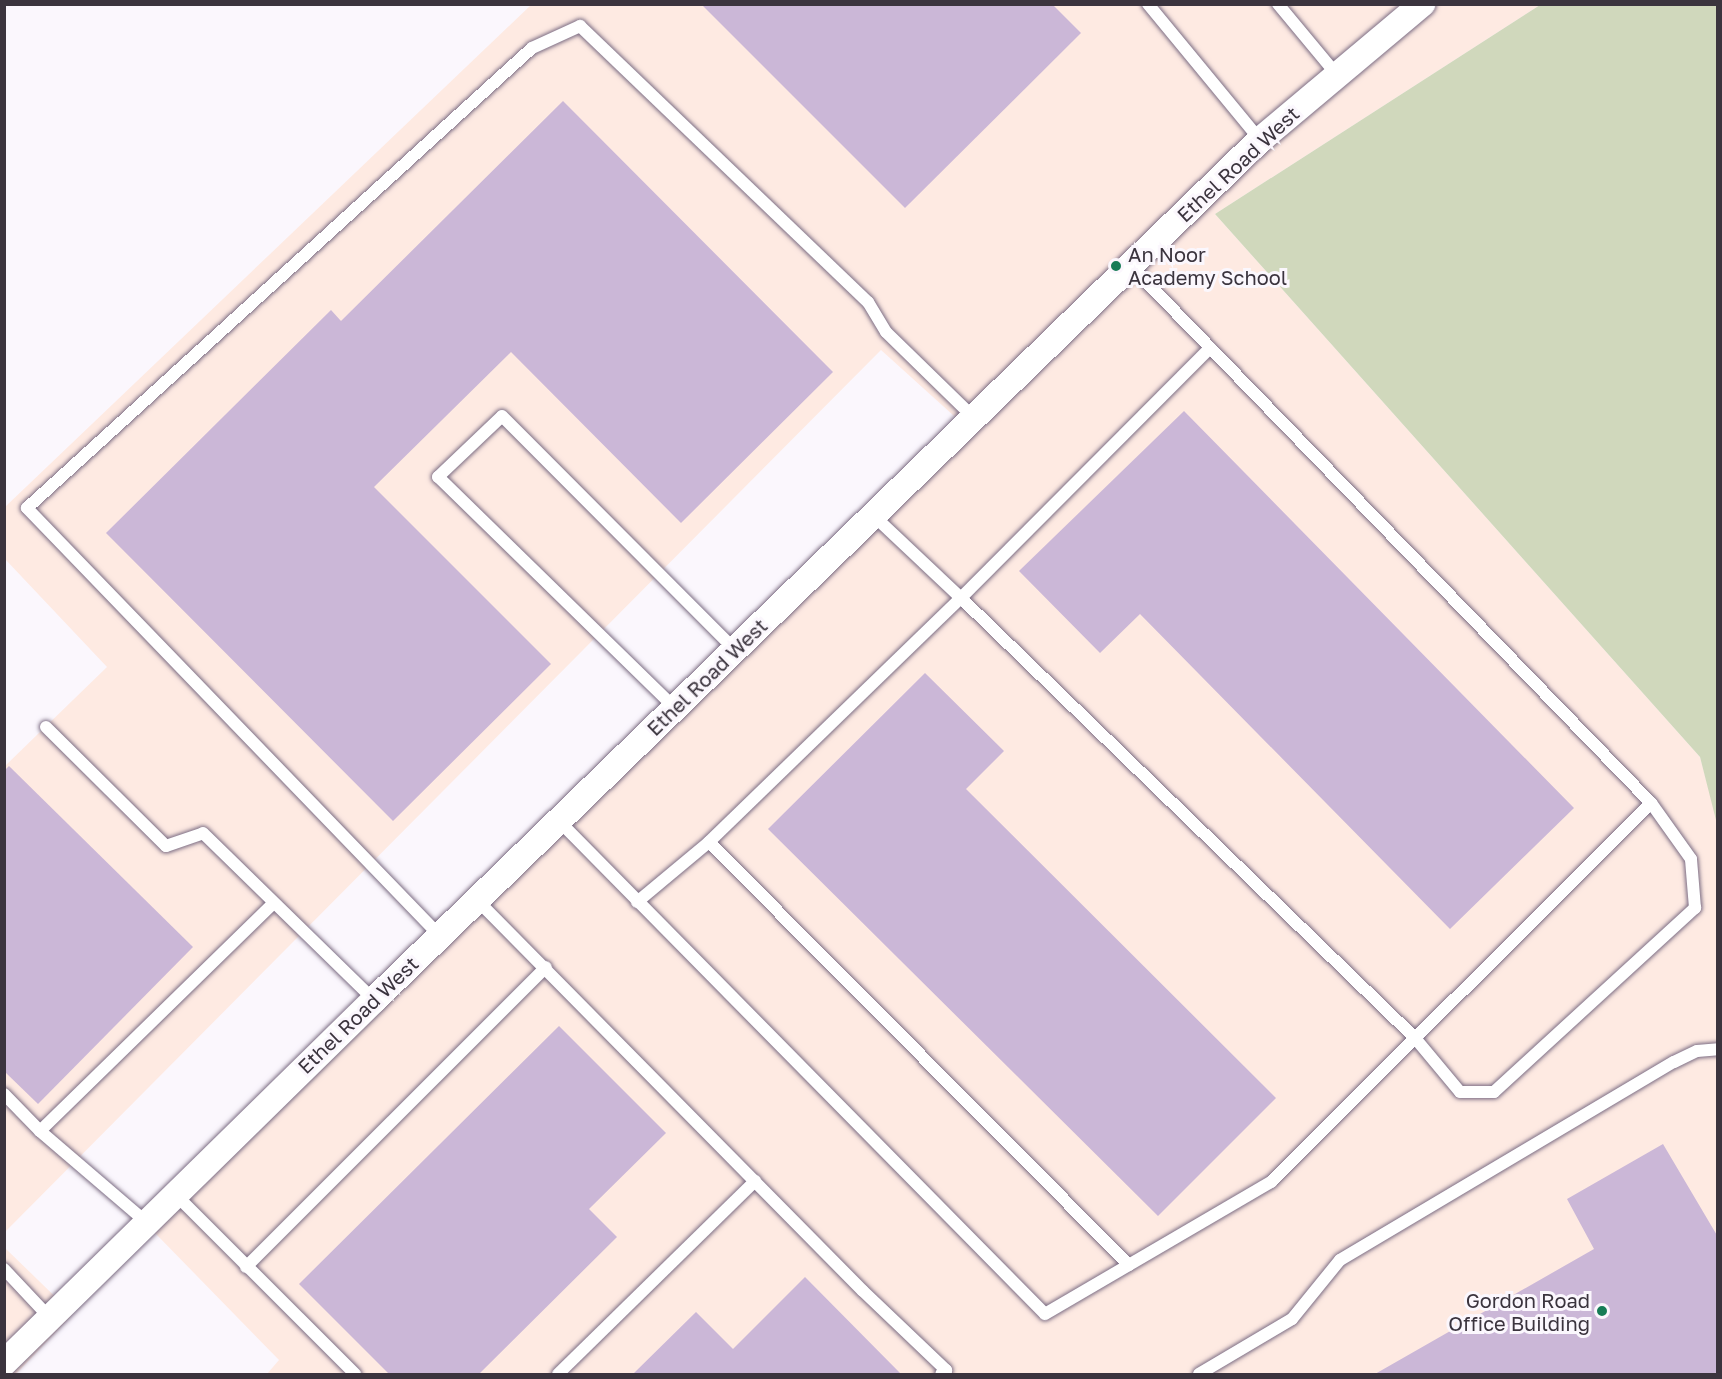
<!DOCTYPE html>
<html>
<head>
<meta charset="utf-8">
<style>
  body { margin:0 }
  #map { position:relative; width:1722px; height:1379px; overflow:hidden; background:#fbf7fd; font-family:"Golos Text",sans-serif }
  div>[style] { position:absolute }
  [style*='--x'] { left:calc(var(--x)*1px); top:calc(var(--y)*1px); width:calc(var(--w)*1px); rotate:calc(var(--a)*1deg) }
  .industrial>* { inset:0; background:#feeae2 }
  .green>* { inset:0; background:#d0d8bc }
  .building>* { inset:0; background:#cbb7d7 }
  .roads { filter:drop-shadow(0 0 2px #7c6d84) drop-shadow(0 0 2px #7c6d84) }
  .lane>* { height:12px; margin:-6px; padding:0 6px; transform-origin:6px; border-radius:6px; background:#fff }
  .street>* { height:26px; margin:-13px; padding:0 13px; transform-origin:13px; border-radius:13px; background:#fff }
  .dots>* { width:16px; height:16px; translate:-50% -50%; box-sizing:border-box; border:3px solid #fbf7fd; border-radius:50% }
  span { translate:-50% -50%; white-space:nowrap; text-align:center; line-height:1.15; -webkit-text-stroke:6px #fbf7fd; paint-order:stroke }
  .street-label { font-size:20px; color:#3b343e }
  .poi-label { font-size:20px; color:#3b343e }
  .left { translate:0 -50%; text-align:left }
  .right { translate:-100% -50%; text-align:right }
  .frame { position:absolute; inset:0; border:6px solid #3b343e; pointer-events:none }
</style>
</head>
<body>
<div id="map">
  <div class="industrial">
    <i style="clip-path:polygon(531px 5px,1540px 5px,1215px 214px,1700px 757px,1718px 824px,1717px 1374px,267px 1374px,279px 1360px,154px 1232px,964px 425px,881px 350px,5px 1232px,5px 766px,107px 667px,5px 559px,5px 507px)"></i>
    <i style="clip-path:polygon(4px 1247px,73px 1314px,16px 1374px,5px 1374px)"></i>
  </div>
  <div class="green">
    <i style="clip-path:polygon(1540px 5px,1717px 5px,1717px 824px,1700px 757px,1215px 214px)"></i>
  </div>
  <div class="building">
    <i style="clip-path:polygon(701px 4px,1052px 4px,1081px 33px,905px 208px)"></i>
    <i style="clip-path:polygon(563px 101px,833px 372px,681px 523px,511px 352px,374px 487px,551px 664px,393px 821px,106px 533px,331px 310px,341px 321px)"></i>
    <i style="clip-path:polygon(1184px 411px,1574px 808px,1450px 929px,1140px 614px,1100px 653px,1019px 571px)"></i>
    <i style="clip-path:polygon(925px 673px,1004px 751px,966px 789px,1276px 1098px,1158px 1216px,768px 829px)"></i>
    <i style="clip-path:polygon(9px 766px,193px 947px,38px 1104px,4px 1071px,4px 771px)"></i>
    <i style="clip-path:polygon(559px 1026px,666px 1133px,589px 1209px,617px 1237px,479px 1374px,389px 1374px,299px 1284px)"></i>
    <i style="clip-path:polygon(1663px 1144px,1718px 1237px,1718px 1372px,1713px 1374px,1375px 1374px,1594px 1249px,1567px 1199px)"></i>
    <i style="clip-path:polygon(805px 1277px,901px 1374px,633px 1374px,696px 1312px,733px 1349px)"></i>
  </div>
  <div class="roads">
    <div class="lane">
      <i style="--x:1148;--y:4;--w:176;--a:50.5"></i>
      <i style="--x:1278;--y:4;--w:92;--a:50.3"></i>
      <i style="--x:1210;--y:348;--w:353;--a:134.9"></i>
      <i style="--x:961;--y:598;--w:632;--a:44.1"></i>
      <i style="--x:1415;--y:1038;--w:70;--a:50.2"></i>
      <i style="--x:1460;--y:1092;--w:34;--a:0"></i>
      <i style="--x:1494;--y:1092;--w:273;--a:-42.5"></i>
      <i style="--x:1695;--y:908;--w:49;--a:-94.7"></i>
      <i style="--x:1691;--y:859;--w:69;--a:-125.5"></i>
      <i style="--x:675;--y:708;--w:331;--a:-135.7"></i>
      <i style="--x:438;--y:477;--w:88;--a:-43.6"></i>
      <i style="--x:502;--y:416;--w:330;--a:45.1"></i>
      <i style="--x:46;--y:727;--w:169;--a:44.8"></i>
      <i style="--x:166;--y:846;--w:39;--a:-19"></i>
      <i style="--x:203;--y:833;--w:239;--a:44.3"></i>
      <i style="--x:559;--y:821;--w:692;--a:45.41"></i>
      <i style="--x:1045;--y:1314;--w:262;--a:-30.3"></i>
      <i style="--x:1271;--y:1182;--w:537;--a:-44.92"></i>
      <i style="--x:1651;--y:803;--w:748;--a:-134.08"></i>
      <i style="--x:709;--y:842;--w:351;--a:-44.1"></i>
      <i style="--x:961;--y:598;--w:121;--a:-136.7"></i>
      <i style="--x:477;--y:900;--w:549;--a:45.37"></i>
      <i style="--x:863;--y:1291;--w:115;--a:43.6"></i>
      <i style="--x:946;--y:1370;--w:6;--a:141"></i>
      <i style="--x:637;--y:902;--w:94;--a:-39.8"></i>
      <i style="--x:709;--y:842;--w:596;--a:45.2"></i>
      <i style="--x:440;--y:936;--w:595;--a:-133.98"></i>
      <i style="--x:27;--y:508;--w:683;--a:-42.33"></i>
      <i style="--x:532;--y:48;--w:53;--a:-24.6"></i>
      <i style="--x:580;--y:26;--w:399;--a:43.8"></i>
      <i style="--x:868;--y:302;--w:35;--a:59"></i>
      <i style="--x:886;--y:332;--w:123;--a:44.3"></i>
      <i style="--x:4;--y:1094;--w:52;--a:45.8"></i>
      <i style="--x:40;--y:1131;--w:325;--a:-44.3"></i>
      <i style="--x:40;--y:1131;--w:140;--a:40.6"></i>
      <i style="--x:175;--y:1194;--w:255;--a:45"></i>
      <i style="--x:246;--y:1267;--w:424;--a:-45"></i>
      <i style="--x:4;--y:1269;--w:67;--a:46.8"></i>
      <i style="--x:558;--y:1374;--w:276;--a:-44.4"></i>
      <i style="--x:1199;--y:1374;--w:108;--a:-30.6"></i>
      <i style="--x:1292;--y:1319;--w:76;--a:-50.9"></i>
      <i style="--x:1340;--y:1260;--w:388;--a:-30.7"></i>
      <i style="--x:1674;--y:1062;--w:25;--a:-26"></i>
      <i style="--x:1697;--y:1051;--w:21;--a:-5"></i>
    </div>
    <div class="street">
      <i style="--x:4;--y:1363;--w:518;--a:-44.45"></i>
      <i style="--x:374;--y:1000;--w:1235;--a:-44.15"></i>
      <i style="--x:1260;--y:140;--w:212;--a:-40"></i>
    </div>
  </div>
  <div class="dots">
    <i style="left:1116px;top:266px;background:#167c56"></i>
    <i style="left:1602px;top:1311px;background:#167c56"></i>
  </div>
  <div class="street-label">
    <span style="left:1238px;top:164px;rotate:-43deg">Ethel Road West</span>
    <span style="left:707px;top:677px;rotate:-44deg">Ethel Road West</span>
    <span style="left:358px;top:1015px;rotate:-44deg">Ethel Road West</span>
  </div>
  <div class="poi-label">
    <span class="left" style="left:1128px;top:266px">An Noor<br>Academy School</span>
    <span class="right" style="left:1590px;top:1312px">Gordon Road<br>Office Building</span>
  </div>
  <div class="frame"></div>
</div>
</body>
</html>
